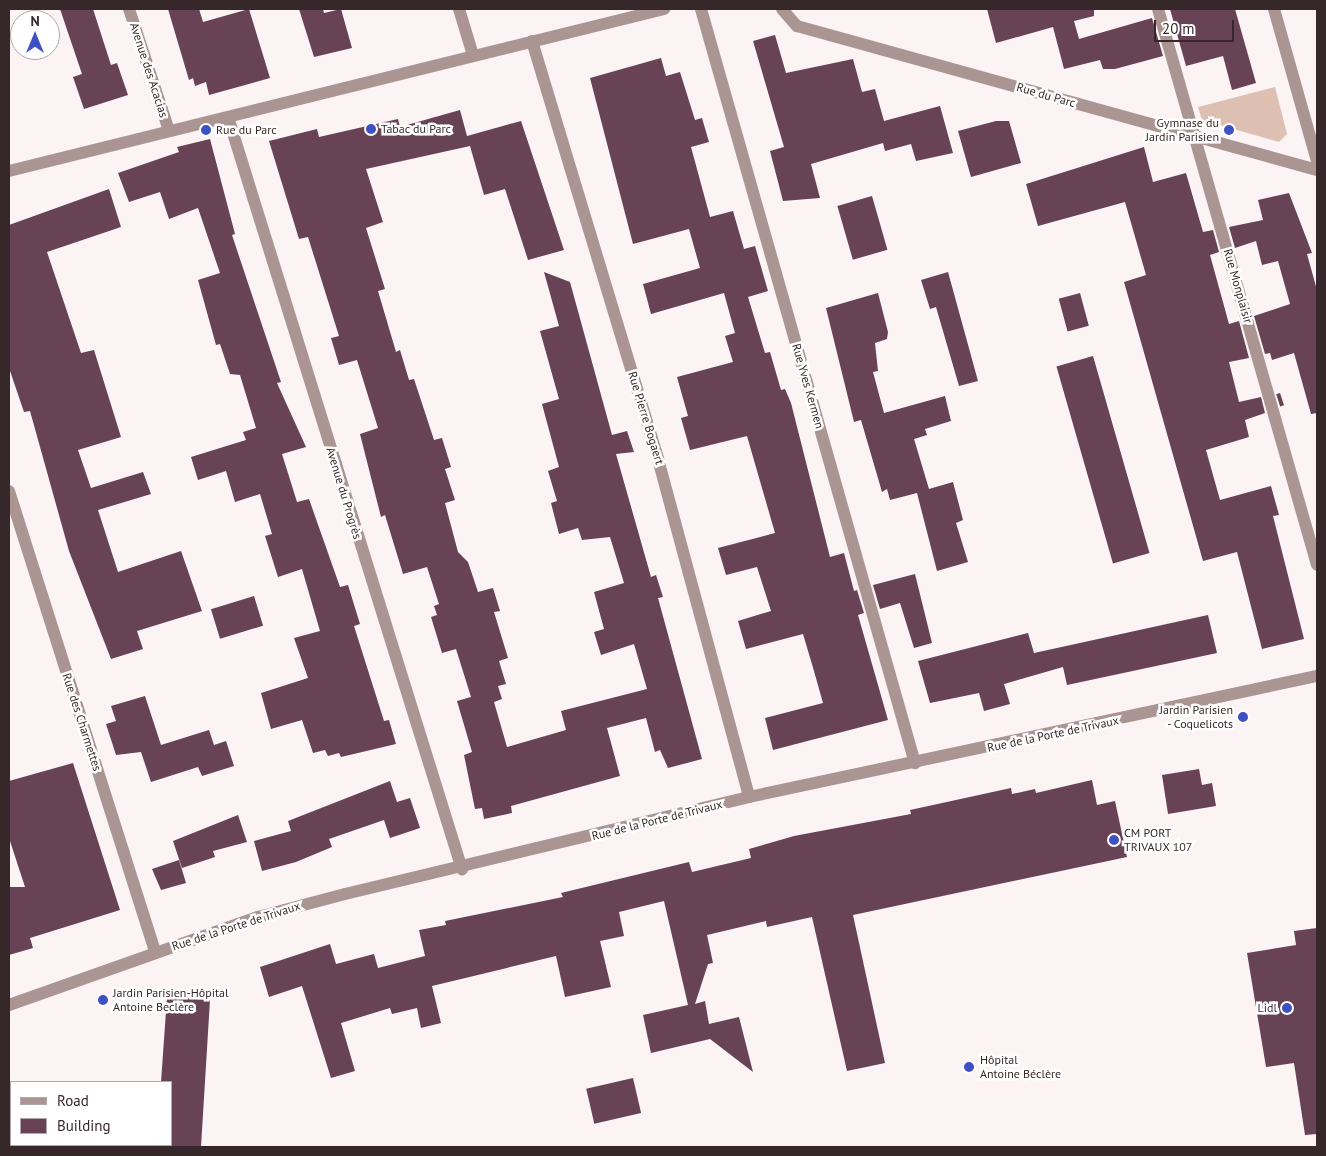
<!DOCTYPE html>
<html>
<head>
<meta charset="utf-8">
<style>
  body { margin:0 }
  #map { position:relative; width:1326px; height:1156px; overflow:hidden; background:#fbf3f4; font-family:"PT Sans",sans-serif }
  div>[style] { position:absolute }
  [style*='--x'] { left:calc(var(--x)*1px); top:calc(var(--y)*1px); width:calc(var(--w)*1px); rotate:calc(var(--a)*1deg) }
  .green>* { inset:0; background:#ddc0b2 }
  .building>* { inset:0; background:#674355; transform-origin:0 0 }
  .street>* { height:12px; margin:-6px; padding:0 6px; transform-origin:6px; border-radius:6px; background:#aa9592 }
  .dots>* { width:14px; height:14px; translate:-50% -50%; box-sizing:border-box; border:2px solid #fff; border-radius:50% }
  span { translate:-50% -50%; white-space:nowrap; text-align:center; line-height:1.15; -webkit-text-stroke:5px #fff; paint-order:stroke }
  .street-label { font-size:12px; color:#36282a }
  .poi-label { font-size:12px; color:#36282a }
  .right { translate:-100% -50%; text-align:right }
  .left { translate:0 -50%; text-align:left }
  .frame { position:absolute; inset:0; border:10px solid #36282a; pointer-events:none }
  .legend { position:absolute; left:10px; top:1081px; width:162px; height:65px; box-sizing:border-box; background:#fff; border:1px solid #afa9aa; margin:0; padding:6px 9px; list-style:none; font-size:15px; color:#36282a }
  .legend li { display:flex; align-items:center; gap:10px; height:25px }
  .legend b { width:25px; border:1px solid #afa9aa }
  .north { position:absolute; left:10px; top:10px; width:50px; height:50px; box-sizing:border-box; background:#fff; border:1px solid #afa9aa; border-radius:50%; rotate:0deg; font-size:14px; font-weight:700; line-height:20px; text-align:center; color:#36282a }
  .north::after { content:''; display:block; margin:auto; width:18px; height:22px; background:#3e51c4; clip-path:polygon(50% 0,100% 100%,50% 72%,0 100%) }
  .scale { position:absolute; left:1154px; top:20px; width:80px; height:22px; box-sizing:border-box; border:2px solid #36282a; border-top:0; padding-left:6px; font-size:15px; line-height:18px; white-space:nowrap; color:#36282a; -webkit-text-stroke:4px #fff; paint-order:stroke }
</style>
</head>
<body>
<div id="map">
  <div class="green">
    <i style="clip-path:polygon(1275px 87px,1287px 134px,1279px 142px,1202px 120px,1198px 107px)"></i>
  </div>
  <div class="building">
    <i style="clip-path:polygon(60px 9px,93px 9px,111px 65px,117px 63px,128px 95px,84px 109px,73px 77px,82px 74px)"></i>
    <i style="clip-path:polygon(168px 9px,199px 9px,203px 22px,249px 9px,270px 78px,209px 95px,206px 82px,195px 86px,193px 78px,189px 80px)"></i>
    <i style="clip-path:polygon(299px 9px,323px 9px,324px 13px,341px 9px,352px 48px,314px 57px)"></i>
    <i style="clip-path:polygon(987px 9px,1094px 9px,1094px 16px,1074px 21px,1079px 39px,1152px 18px,1163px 56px,1115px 69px,1103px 69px,1100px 60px,1064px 69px,1053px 27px,996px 43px)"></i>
    <i style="clip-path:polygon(1170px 9px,1235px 9px,1256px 83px,1232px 90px,1223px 56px,1186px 66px)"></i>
    <i style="clip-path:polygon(775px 35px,786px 73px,853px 59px,862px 92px,875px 89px,884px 121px,940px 106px,953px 153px,916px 161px,911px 144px,885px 151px,883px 143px,811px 164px,820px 198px,783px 201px,770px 151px,784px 147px,753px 41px)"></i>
    <i style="clip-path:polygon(661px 58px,666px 76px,680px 72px,695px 120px,702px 118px,709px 142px,691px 147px,710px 217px,733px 211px,744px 249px,755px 246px,768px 291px,748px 297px,765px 353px,770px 352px,781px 390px,785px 389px,791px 403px,830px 557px,844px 553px,854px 591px,857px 590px,864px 613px,858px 615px,888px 720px,773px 750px,765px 718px,823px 703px,814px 671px,803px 634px,746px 649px,738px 621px,771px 611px,757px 567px,726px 575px,718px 548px,775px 533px,747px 436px,690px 450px,681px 418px,688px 416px,677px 377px,733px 362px,725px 336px,735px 333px,724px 293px,651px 314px,643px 284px,700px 268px,689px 229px,633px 244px,590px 78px)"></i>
    <i style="clip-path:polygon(460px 110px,467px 136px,521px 121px,564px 250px,528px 260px,505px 189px,484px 195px,470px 146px,366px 169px,383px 222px,366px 228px,385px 289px,378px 291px,396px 352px,400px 350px,409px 380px,414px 379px,434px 440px,442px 438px,451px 467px,445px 469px,455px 500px,445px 503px,458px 552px,468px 562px,478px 592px,493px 588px,500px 611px,494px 612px,508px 658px,499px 661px,506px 684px,498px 686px,502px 699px,494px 702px,507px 747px,566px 730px,561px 711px,647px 689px,634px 644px,601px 655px,594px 632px,604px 629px,594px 592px,624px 583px,610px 537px,582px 540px,578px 528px,559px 534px,551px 503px,557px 501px,548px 471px,559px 467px,542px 404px,559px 399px,540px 331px,559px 326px,544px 272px,570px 282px,612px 435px,627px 431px,634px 452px,616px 454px,651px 577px,656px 575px,663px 597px,658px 598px,702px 759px,668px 768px,660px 750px,655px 752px,646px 718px,607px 728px,620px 776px,511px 806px,512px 813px,484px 819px,482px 808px,475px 809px,464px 755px,472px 752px,457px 701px,471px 697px,456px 649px,442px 653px,431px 617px,437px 615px,434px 606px,439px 604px,427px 567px,403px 574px,385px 515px,381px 517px,360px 434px,378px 428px,357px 360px,339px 365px,331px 338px,339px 336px,308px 237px,299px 239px,269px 141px,317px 129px,319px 137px,398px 119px,400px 127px)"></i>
    <i style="clip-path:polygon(996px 121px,1009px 121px,1021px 163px,971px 177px,958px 131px)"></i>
    <i style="clip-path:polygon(210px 139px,235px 234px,232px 235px,281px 382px,277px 383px,306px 447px,282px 454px,297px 502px,309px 499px,340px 587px,348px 585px,360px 624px,354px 626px,384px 721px,389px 720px,396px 744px,341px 757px,339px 753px,328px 756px,325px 750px,313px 753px,302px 720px,271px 729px,261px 693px,308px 678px,294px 638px,320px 631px,302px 569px,278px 577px,265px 536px,272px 534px,260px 494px,235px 502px,226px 471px,198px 480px,191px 457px,246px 440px,243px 432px,256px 428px,240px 375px,230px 374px,220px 344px,216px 345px,198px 280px,220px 273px,198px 208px,169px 219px,160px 192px,129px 202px,118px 173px,179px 152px,177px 147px)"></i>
    <i style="clip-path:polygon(1144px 147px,1153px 182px,1186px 173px,1203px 232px,1213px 230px,1219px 252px,1210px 255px,1229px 324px,1239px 321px,1249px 358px,1229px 362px,1239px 402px,1261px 397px,1265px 413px,1245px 420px,1249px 437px,1206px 450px,1220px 500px,1271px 486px,1279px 515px,1273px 516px,1304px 639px,1262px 649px,1237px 552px,1203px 561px,1124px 282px,1146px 275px,1125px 202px,1038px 226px,1026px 184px)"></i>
    <i style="clip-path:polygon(109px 189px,121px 227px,47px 252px,81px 353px,94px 350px,121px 437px,78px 450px,91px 488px,143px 472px,151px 494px,98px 510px,118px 572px,181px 551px,202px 611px,137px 631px,143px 649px,111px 659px,69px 551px,30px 411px,24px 412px,9px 368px,9px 225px)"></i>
    <i style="clip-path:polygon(1289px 193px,1312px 253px,1307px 254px,1317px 290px,1317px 413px,1311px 414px,1294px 353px,1272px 360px,1270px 353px,1265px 354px,1254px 316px,1290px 304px,1278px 261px,1262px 265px,1256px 241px,1235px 248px,1229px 227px,1263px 220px,1258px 200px)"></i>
    <i style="left:872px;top:196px;width:56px;height:36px;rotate:74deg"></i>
    <i style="clip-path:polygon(948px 272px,978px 381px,959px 386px,936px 307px,930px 309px,921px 280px)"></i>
    <i style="clip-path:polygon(878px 293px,888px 332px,887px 339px,875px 343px,878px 371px,873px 372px,884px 413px,945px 396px,951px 421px,925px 429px,927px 435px,914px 439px,929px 489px,953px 482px,963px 520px,956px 523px,968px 562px,937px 571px,917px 493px,890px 500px,887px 489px,882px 492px,861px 420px,854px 422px,826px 308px)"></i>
    <i style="left:1080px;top:293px;width:34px;height:22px;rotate:75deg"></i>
    <i style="left:1093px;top:356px;width:205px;height:38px;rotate:74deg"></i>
    <i style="left:1280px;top:393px;width:13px;height:4px;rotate:72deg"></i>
    <i style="clip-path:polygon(915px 574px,932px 643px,914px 648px,900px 603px,880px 609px,873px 585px)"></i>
    <i style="left:254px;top:596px;width:31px;height:45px;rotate:73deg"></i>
    <i style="clip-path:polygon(1208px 615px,1217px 653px,1067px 685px,1063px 667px,1004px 684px,1010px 704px,984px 711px,979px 693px,930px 703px,918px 661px,1028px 633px,1034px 653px)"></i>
    <i style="clip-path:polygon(145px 696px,161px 745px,209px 730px,214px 745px,226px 741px,234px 766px,202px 776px,198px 767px,151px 782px,141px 752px,116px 755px,106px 724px,116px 721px,111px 706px)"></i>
    <i style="clip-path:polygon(73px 763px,120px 910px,30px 938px,33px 948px,9px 955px,9px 887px,25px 887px,9px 838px,9px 781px)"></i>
    <i style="clip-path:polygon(1199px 769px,1202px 785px,1212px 783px,1216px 806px,1168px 814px,1162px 775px)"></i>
    <i style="clip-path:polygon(1092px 780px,1097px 805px,1115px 801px,1127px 857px,853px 915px,885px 1063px,847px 1071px,812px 917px,767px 927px,766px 921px,707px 935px,713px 963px,708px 964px,695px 1004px,705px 1001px,709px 1024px,739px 1017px,753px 1072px,710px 1039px,651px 1053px,643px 1015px,688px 1005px,664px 901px,619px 912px,624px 936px,600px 941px,611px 987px,565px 997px,556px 956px,432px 986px,441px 1023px,421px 1028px,417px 1008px,392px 1014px,390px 1008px,341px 1023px,355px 1071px,331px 1078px,302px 986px,269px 997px,260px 967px,330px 944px,336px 964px,374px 954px,378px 968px,425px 956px,419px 930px,446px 925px,445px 921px,563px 897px,561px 893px,689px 862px,692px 872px,751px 858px,749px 849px,794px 836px,911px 814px,910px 810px,1011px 788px,1012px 794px,1035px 789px,1036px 793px)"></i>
    <i style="clip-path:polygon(390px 781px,397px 802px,410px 798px,420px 828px,390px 838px,384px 820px,329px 839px,332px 847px,296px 862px,262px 871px,254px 841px,291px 831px,288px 821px)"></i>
    <i style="clip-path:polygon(238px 815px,247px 842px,213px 851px,215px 857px,182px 868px,173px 841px)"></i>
    <i style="clip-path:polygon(179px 860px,186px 883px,161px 890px,152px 869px)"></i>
    <i style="clip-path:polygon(1317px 928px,1317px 1134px,1305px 1135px,1294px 1063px,1266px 1067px,1247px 953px,1296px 945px,1294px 931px)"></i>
    <i style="clip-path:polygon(167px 997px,210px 1000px,201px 1147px,171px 1147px,171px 1082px,161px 1082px)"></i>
    <i style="left:633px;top:1078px;width:36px;height:48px;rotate:77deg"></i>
  </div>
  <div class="street">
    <i style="--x:129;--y:9;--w:128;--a:71.8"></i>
    <i style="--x:459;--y:9;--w:48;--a:73.1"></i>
    <i style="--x:701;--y:9;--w:784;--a:74.16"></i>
    <i style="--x:782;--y:9;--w:23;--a:49"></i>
    <i style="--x:797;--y:26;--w:540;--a:15.48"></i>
    <i style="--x:1158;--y:9;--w:578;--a:74.04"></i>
    <i style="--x:1274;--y:9;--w:158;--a:74.2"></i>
    <i style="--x:532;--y:41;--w:437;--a:73.2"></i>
    <i style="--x:658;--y:459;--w:350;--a:74.9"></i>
    <i style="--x:228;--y:117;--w:788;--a:72.72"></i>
    <i style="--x:9;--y:171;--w:675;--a:-13.89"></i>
    <i style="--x:9;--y:491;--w:484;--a:72.4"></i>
    <i style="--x:9;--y:1005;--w:264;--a:-19.5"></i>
    <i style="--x:258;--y:917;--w:90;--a:-14.8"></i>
    <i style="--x:345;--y:894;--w:415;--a:-13.5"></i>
    <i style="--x:749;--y:797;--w:581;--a:-12.03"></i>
  </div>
  <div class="dots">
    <i style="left:371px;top:129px;background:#3e51c4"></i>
    <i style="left:206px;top:130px;background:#3e51c4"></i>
    <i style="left:1229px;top:130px;background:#3e51c4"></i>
    <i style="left:1243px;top:717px;background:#3e51c4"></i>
    <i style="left:1114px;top:840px;background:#3e51c4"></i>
    <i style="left:103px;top:1000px;background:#3e51c4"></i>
    <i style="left:1287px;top:1008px;background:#3e51c4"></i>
    <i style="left:969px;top:1067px;background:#3e51c4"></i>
  </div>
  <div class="street-label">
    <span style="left:149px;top:70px;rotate:72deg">Avenue des Acacias</span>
    <span style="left:1046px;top:95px;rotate:16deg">Rue du Parc</span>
    <span style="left:1238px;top:286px;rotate:74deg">Rue Monplaisir</span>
    <span style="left:808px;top:386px;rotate:74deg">Rue Yves Kermen</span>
    <span style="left:646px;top:418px;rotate:73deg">Rue Pierre Bogaert</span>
    <span style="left:344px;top:493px;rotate:73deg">Avenue du Progrès</span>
    <span style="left:82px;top:722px;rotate:72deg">Rue des Charmettes</span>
    <span style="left:1053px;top:734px;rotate:-12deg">Rue de la Porte de Trivaux</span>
    <span style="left:657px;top:820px;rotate:-14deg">Rue de la Porte de Trivaux</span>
    <span style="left:236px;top:926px;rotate:-18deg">Rue de la Porte de Trivaux</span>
  </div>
  <div class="poi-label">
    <span class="right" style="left:1219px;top:130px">Gymnase du<br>Jardin Parisien</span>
    <span class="left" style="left:381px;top:129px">Tabac du Parc</span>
    <span class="left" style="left:216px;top:130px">Rue du Parc</span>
    <span class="right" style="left:1233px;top:717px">Jardin Parisien<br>- Coquelicots</span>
    <span class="left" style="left:1124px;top:840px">CM PORT<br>TRIVAUX 107</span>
    <span class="left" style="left:113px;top:1000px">Jardin Parisien-Hôpital<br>Antoine Beclère</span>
    <span class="right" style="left:1277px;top:1008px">Lidl</span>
    <span class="left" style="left:980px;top:1067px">Hôpital<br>Antoine Béclère</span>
  </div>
  <div class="frame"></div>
  <ul class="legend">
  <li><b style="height:6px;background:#aa9592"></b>Road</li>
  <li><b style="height:14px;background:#674355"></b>Building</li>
  </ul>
  <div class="north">N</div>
  <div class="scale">20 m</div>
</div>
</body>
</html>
